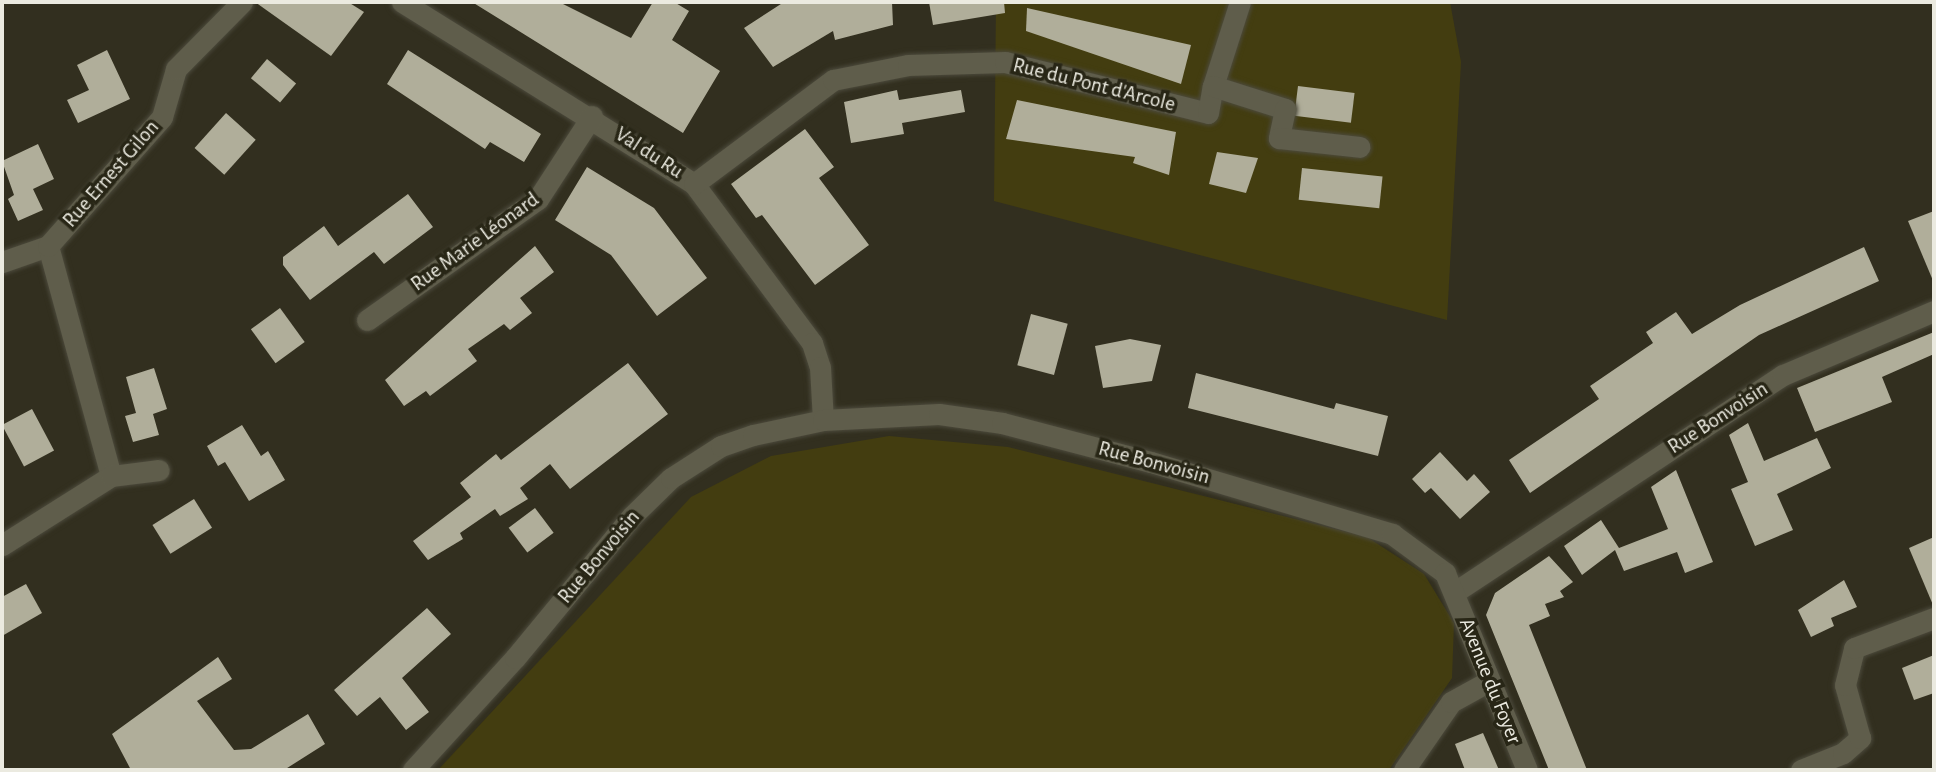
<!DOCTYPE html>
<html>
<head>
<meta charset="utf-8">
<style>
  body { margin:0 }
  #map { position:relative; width:1936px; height:772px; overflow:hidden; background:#322f1f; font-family:"Alegreya Sans",sans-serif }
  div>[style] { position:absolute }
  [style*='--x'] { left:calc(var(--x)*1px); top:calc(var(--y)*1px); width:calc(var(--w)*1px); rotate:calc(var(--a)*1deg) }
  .green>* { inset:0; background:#433d10 }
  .building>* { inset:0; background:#b0ae9a; transform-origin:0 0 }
  .roads { filter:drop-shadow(0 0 2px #4c4a3c) drop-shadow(0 0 2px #4c4a3c) }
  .minor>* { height:21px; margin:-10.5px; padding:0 10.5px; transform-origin:10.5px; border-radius:10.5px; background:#5f5d4b }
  span { translate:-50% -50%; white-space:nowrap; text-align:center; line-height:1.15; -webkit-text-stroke:7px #282616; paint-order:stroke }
  .street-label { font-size:21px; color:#ebeae0 }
  .frame { position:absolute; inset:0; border:4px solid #ebeae0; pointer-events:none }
</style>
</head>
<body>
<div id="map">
  <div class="green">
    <i style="clip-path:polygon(996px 2px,1450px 2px,1461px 62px,1447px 320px,994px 201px)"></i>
    <i style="clip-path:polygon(889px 436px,1008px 447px,1367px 537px,1424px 574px,1454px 623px,1452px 678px,1389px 770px,438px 770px,691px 497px,771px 456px)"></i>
  </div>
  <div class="building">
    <i style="clip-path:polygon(255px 2px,348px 2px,364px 12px,331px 56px)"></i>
    <i style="clip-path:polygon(472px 2px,559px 2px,631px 38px,653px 2px,674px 2px,689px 11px,672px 40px,720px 71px,683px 133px)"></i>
    <i style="clip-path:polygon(784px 2px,892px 2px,893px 25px,835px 40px,833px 31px,773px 67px,744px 28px)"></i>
    <i style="clip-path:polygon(929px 2px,1004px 2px,1005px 13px,933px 25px)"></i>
    <i style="clip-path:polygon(1027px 8px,1191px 45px,1181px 84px,1026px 31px)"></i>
    <i style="clip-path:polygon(107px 50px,130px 99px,78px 123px,67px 100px,89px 90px,77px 65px)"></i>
    <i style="clip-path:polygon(408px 50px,541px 134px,524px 162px,490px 142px,485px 149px,387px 84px)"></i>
    <i style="left:267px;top:59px;width:38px;height:25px;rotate:40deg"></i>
    <i style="left:1298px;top:86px;width:57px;height:30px;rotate:7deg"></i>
    <i style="clip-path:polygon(897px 90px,899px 100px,961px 90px,965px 112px,902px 123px,904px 134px,851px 143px,844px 102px)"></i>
    <i style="clip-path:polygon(1017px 100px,1176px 132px,1169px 175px,1133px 163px,1135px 157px,1006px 139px)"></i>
    <i style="left:226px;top:113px;width:40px;height:47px;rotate:42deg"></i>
    <i style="clip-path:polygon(805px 129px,834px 167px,819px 178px,869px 245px,815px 285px,762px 215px,756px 218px,731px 184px)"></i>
    <i style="clip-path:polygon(38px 144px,54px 179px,33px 189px,43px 210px,18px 221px,8px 199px,14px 195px,2px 161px)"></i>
    <i style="clip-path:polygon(1217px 152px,1258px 158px,1246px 193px,1209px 184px)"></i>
    <i style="clip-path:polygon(587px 167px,654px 208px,707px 278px,657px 316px,611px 255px,555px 220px)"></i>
    <i style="left:1302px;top:168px;width:81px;height:32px;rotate:6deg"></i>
    <i style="clip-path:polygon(408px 194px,433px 227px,384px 264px,374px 252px,310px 300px,283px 265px,283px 257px,324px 226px,338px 246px)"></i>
    <i style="clip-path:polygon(1934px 211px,1934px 283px,1908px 221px)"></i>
    <i style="clip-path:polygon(535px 246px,554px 272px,520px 298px,532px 313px,510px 330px,504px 324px,468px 349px,477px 361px,430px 396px,426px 391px,404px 406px,385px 380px)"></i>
    <i style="clip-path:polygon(1864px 247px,1879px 281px,1759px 335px,1530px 493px,1509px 460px,1599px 399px,1590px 386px,1653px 343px,1646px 332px,1676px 312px,1692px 334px,1740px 305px)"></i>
    <i style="left:280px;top:308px;width:42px;height:36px;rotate:54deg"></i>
    <i style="left:1031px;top:314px;width:38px;height:53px;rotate:15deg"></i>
    <i style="clip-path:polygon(1934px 332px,1934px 354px,1882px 377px,1892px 402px,1815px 432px,1797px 388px)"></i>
    <i style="clip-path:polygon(1130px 339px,1161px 345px,1152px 381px,1103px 388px,1095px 346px)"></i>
    <i style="clip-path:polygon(628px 363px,668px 414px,570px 489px,550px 464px,520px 488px,528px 499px,500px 516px,495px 509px,460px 533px,463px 539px,428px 560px,413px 541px,471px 497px,460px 483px,496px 454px,501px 460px)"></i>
    <i style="clip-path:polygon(154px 368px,167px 409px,153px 414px,159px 435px,133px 442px,125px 416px,136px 413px,126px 377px)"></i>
    <i style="clip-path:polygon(1196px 373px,1334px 409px,1336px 403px,1388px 416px,1378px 456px,1188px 408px)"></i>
    <i style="left:32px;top:409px;width:47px;height:34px;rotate:62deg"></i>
    <i style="clip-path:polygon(1748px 423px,1764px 461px,1817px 438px,1831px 468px,1777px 494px,1793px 530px,1755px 546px,1731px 489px,1748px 482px,1729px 435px)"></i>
    <i style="clip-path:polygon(242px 425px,261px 456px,268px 451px,285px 480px,249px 501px,225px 462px,218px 466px,207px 446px)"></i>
    <i style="clip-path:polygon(1440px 452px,1467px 481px,1474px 474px,1490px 492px,1460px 519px,1431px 488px,1425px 493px,1412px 479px)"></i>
    <i style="clip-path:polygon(1676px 470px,1713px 562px,1685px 573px,1677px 552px,1624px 571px,1615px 550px,1582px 575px,1564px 546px,1601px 520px,1619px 548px,1668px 529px,1651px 487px)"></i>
    <i style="left:194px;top:499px;width:34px;height:49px;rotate:58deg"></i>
    <i style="left:535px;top:508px;width:31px;height:33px;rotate:53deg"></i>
    <i style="clip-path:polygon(1934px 537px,1934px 605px,1933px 605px,1909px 548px)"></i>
    <i style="clip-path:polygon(1549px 556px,1573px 582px,1560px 591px,1564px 597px,1545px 604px,1550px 616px,1529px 625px,1587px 770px,1549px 770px,1486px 615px,1495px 593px)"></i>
    <i style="clip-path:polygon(1844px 580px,1857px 607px,1831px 618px,1834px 626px,1811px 637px,1798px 610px)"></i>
    <i style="clip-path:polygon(26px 584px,42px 613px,2px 636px,2px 597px)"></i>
    <i style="clip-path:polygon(427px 608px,451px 634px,402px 678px,429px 712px,406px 730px,380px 697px,357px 716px,334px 690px)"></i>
    <i style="clip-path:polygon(1934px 655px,1934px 693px,1914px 700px,1902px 668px)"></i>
    <i style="clip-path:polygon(218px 657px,232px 679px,197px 701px,234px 750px,251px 749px,308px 714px,325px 744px,284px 770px,131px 770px,112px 734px)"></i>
    <i style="clip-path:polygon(1483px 733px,1499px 770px,1465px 770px,1455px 744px)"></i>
  </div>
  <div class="roads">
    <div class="minor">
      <i style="--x:402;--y:2;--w:344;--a:31.9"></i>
      <i style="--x:694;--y:184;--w:198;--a:53.4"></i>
      <i style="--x:812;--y:343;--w:25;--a:72"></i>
      <i style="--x:820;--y:367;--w:53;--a:86.8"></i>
      <i style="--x:1213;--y:86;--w:88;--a:-72.2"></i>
      <i style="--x:694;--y:184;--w:174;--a:-36.8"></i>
      <i style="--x:833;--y:80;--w:76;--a:-11.3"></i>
      <i style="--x:908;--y:65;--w:97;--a:-1.8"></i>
      <i style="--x:1005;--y:62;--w:209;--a:14.1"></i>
      <i style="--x:1208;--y:113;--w:27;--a:-80"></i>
      <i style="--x:1213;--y:86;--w:76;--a:17.7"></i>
      <i style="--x:1285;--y:109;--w:30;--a:102"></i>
      <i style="--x:1279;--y:138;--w:81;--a:6.3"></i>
      <i style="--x:2;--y:262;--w:49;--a:-19.2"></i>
      <i style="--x:367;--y:320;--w:209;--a:-35.3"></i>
      <i style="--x:538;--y:199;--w:99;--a:-57"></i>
      <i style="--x:111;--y:476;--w:238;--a:-105.3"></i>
      <i style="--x:48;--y:246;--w:172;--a:-48.5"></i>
      <i style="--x:162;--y:117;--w:50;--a:-73.7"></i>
      <i style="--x:176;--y:69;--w:94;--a:-45.4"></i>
      <i style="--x:2;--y:545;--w:129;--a:-32.3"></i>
      <i style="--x:111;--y:476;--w:48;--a:-7.1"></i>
      <i style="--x:1455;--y:592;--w:393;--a:-33.5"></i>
      <i style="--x:1783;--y:375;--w:164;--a:-23"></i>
      <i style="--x:413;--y:770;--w:151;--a:-47.7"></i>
      <i style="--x:515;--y:658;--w:184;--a:-50.5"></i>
      <i style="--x:632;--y:516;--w:54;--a:-44.3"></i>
      <i style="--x:671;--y:478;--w:59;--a:-32.6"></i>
      <i style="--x:721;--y:446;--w:34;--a:-19"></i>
      <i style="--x:753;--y:435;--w:72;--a:-12.1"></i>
      <i style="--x:823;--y:420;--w:116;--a:-3"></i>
      <i style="--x:939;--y:414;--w:64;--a:8.1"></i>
      <i style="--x:1002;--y:423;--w:154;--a:14.7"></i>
      <i style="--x:1151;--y:462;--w:252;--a:16.6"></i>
      <i style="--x:1392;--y:534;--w:66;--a:36.3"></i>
      <i style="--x:1445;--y:573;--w:213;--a:67.4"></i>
      <i style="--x:1404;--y:770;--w:83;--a:-55.3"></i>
      <i style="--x:1451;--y:702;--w:43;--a:-28.9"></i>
      <i style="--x:1801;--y:770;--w:45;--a:-22"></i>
      <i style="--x:1843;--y:753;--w:23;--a:-41"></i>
      <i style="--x:1860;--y:738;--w:55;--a:-105.8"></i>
      <i style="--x:1845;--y:685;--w:38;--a:-76"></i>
      <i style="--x:1854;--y:648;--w:85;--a:-20.6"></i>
    </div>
  </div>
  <div class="street-label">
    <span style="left:1094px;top:85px;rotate:14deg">Rue du Pont d'Arcole</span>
    <span style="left:649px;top:153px;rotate:33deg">Val du Ru</span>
    <span style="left:111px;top:174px;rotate:-49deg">Rue Ernest Gilon</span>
    <span style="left:475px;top:242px;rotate:-36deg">Rue Marie Léonard</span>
    <span style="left:1718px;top:418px;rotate:-33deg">Rue Bonvoisin</span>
    <span style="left:1154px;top:463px;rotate:15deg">Rue Bonvoisin</span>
    <span style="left:599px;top:557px;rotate:-50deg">Rue Bonvoisin</span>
    <span style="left:1490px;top:681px;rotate:68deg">Avenue du Foyer</span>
  </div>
  <div class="frame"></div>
</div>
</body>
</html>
